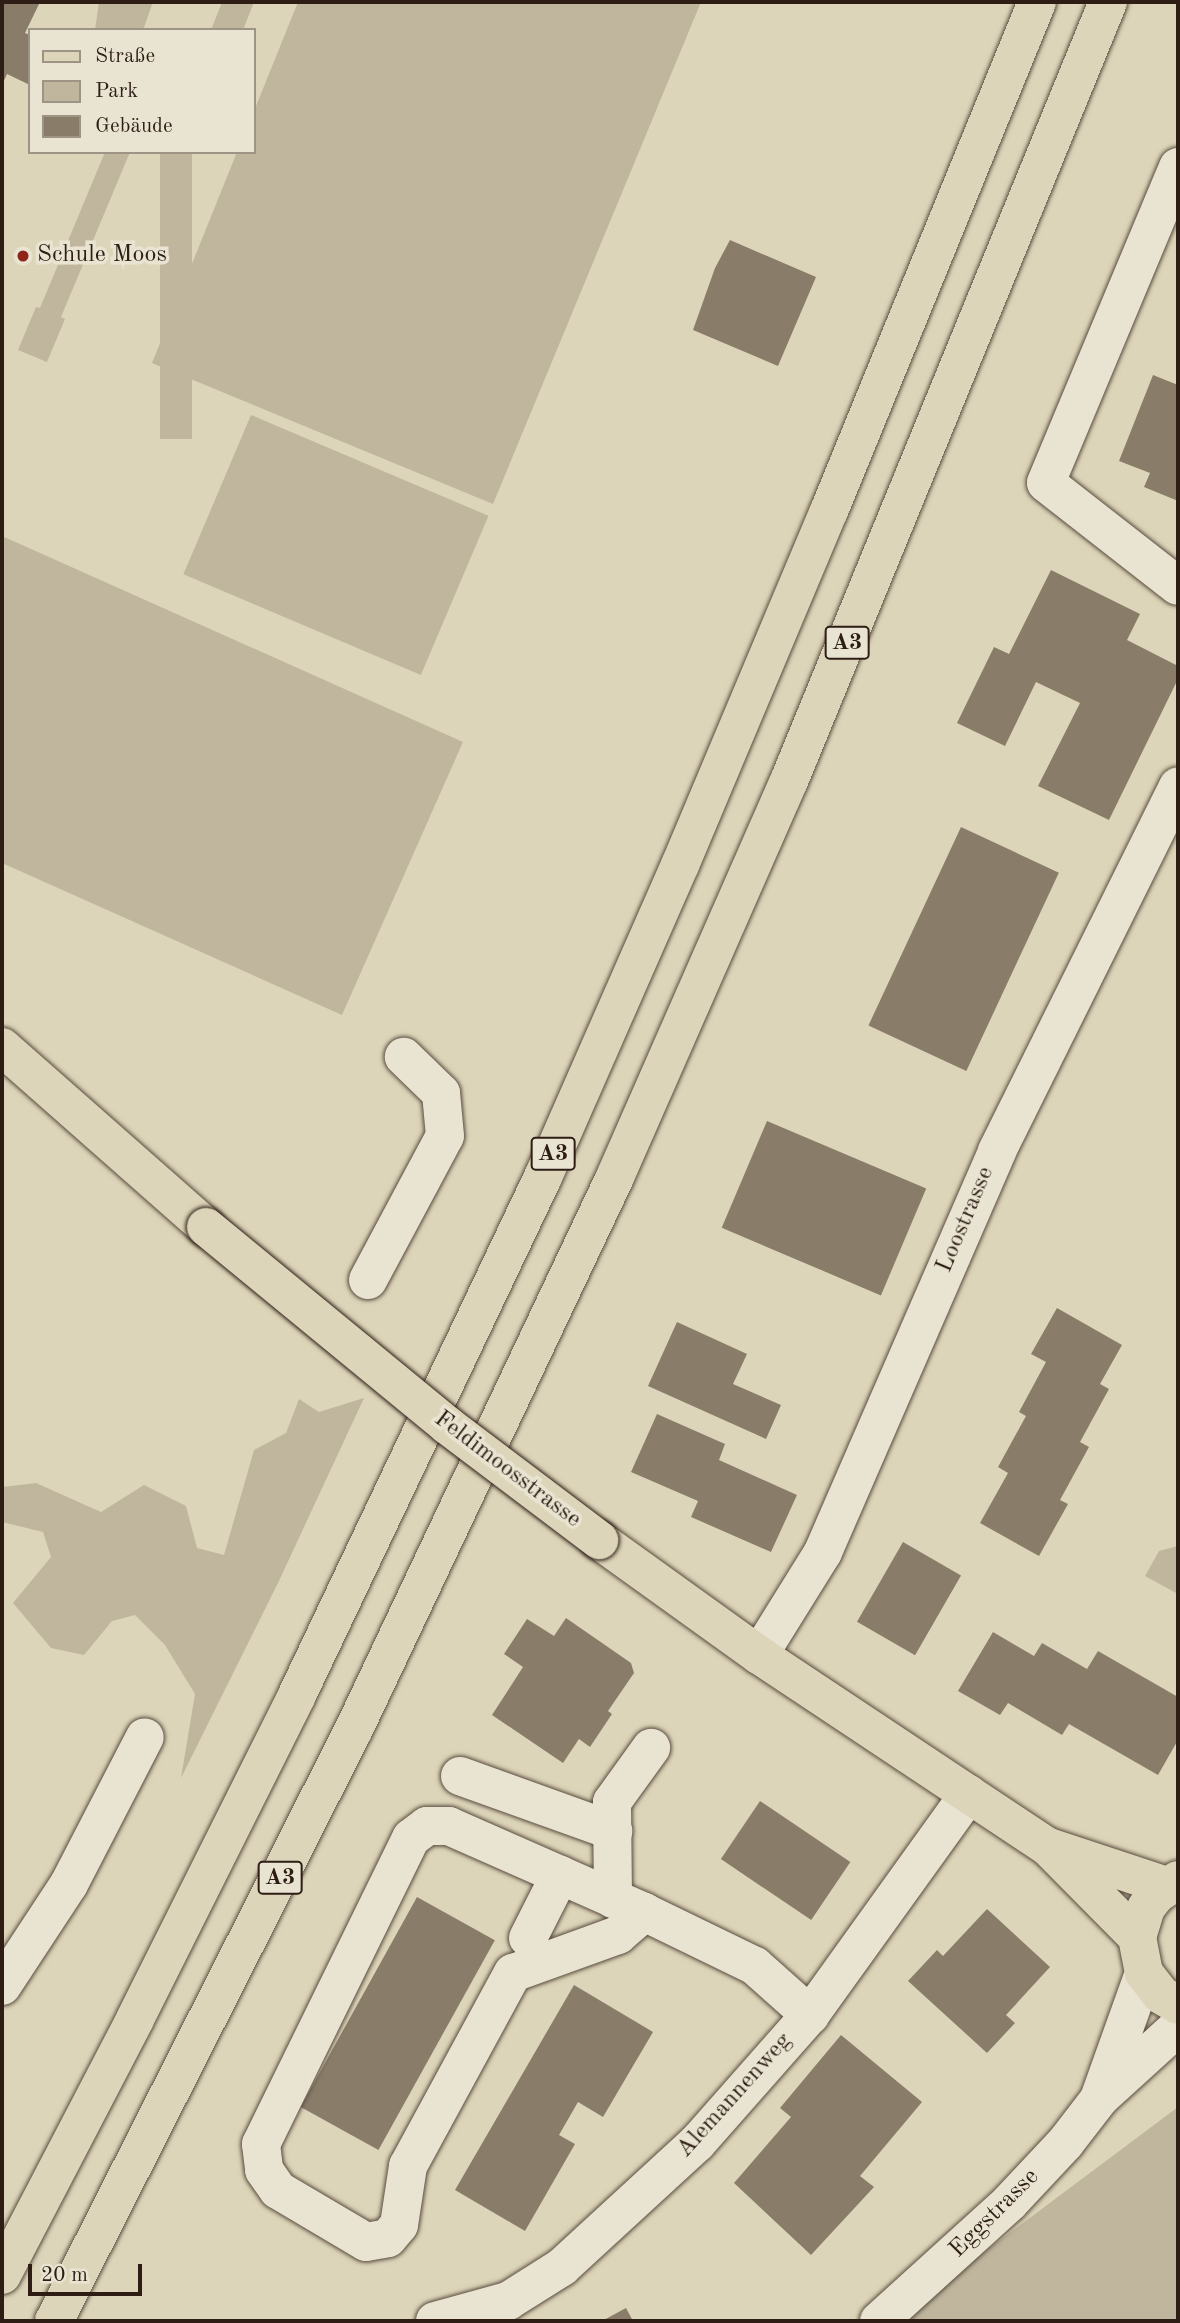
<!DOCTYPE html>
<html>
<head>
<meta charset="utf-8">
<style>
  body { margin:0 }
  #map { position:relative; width:1180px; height:2323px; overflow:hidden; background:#ddd5b9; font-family:"Old Standard TT",serif }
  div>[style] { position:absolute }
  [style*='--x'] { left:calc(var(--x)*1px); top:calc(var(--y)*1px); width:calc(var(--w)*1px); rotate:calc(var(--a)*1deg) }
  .green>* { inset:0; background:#bfb69d; transform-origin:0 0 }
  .building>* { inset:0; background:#897d6a; transform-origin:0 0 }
  .roads { filter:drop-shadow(0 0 2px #594b3e) drop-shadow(0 0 2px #594b3e) }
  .minor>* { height:38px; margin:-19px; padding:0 19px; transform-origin:19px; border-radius:19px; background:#e9e4d2 }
  .major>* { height:38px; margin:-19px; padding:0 19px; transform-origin:19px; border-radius:19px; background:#ddd5b9 }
  .highway>* { height:38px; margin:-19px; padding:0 19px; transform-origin:19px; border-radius:19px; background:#ddd5b9 }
  .bridges { filter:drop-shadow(0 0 2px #2d1d15) drop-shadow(0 0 2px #2d1d15) }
  .major-bridge>* { height:38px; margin:-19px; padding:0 19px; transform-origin:19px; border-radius:19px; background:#ddd5b9 }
  .dots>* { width:19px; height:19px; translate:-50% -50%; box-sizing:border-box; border:4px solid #e9e4d2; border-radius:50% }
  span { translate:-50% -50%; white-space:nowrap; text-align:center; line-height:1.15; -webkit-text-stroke:7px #e9e4d2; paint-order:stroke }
  .shield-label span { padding:2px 5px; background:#e9e4d2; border:2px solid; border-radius:5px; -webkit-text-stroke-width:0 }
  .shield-label { font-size:23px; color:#2d1d15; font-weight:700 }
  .poi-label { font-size:24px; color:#2d1d15 }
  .left { translate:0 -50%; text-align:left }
  .street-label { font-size:24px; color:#2d1d15 }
  .frame { position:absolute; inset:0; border:4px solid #2d1d15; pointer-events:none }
  .legend { position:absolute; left:28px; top:28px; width:228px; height:126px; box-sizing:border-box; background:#e9e4d2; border:2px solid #9e9486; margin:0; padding:9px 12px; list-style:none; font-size:21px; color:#2d1d15 }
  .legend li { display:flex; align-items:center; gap:14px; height:35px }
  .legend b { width:35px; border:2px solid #9e9486 }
  .scale { position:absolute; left:28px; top:2264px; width:114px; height:32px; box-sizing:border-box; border:4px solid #2d1d15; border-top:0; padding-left:9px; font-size:21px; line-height:24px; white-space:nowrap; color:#2d1d15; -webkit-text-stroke:5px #e9e4d2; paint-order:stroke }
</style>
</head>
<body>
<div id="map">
  <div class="green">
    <i style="clip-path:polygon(99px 2px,153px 2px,143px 30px,95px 30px)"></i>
    <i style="clip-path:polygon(222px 2px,254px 2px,243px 30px,211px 30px)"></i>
    <i style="clip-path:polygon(298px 2px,701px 2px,493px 504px,152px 363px,237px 152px,254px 152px,254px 111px)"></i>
    <i style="clip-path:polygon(105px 152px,130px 152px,61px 317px,65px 319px,47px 362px,18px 350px,36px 307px,40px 308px)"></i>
    <i style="left:160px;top:152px;width:32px;height:287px"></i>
    <i style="left:251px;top:415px;width:258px;height:173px;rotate:23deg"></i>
    <i style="clip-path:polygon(2px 536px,463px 742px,342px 1015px,2px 863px)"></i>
    <i style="clip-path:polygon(364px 1398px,278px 1583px,181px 1778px,195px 1694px,165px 1645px,135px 1615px,112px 1621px,84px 1655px,51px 1648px,13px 1603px,51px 1557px,43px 1532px,2px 1522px,2px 1487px,36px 1483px,101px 1512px,144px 1485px,186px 1506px,197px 1548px,224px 1555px,254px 1450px,286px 1433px,299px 1399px,319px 1412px)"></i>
    <i style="clip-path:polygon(1178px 1546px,1178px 1594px,1145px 1576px,1159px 1551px)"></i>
    <i style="clip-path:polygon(1178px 2107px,1178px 2321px,892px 2321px)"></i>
  </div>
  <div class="building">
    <i style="clip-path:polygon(2px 2px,40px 2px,25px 33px,30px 35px,30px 85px,7px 74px,2px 85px)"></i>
    <i style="clip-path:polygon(730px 240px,816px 277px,778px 366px,693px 330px,715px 268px)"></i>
    <i style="clip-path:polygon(1153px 375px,1178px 385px,1178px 501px,1144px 487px,1150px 473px,1119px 461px)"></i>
    <i style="clip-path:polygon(1051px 570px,1140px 614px,1127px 640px,1178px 666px,1178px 679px,1109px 820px,1038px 786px,1080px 703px,1036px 682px,1005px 746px,957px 723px,994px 647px,1009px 654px)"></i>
    <i style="left:961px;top:827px;width:108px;height:219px;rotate:25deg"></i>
    <i style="left:767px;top:1121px;width:173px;height:116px;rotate:23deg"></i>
    <i style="clip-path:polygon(1057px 1308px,1122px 1345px,1100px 1384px,1109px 1389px,1080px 1442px,1089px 1447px,1060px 1500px,1068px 1504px,1039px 1556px,980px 1523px,1008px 1473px,998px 1467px,1026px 1416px,1019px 1412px,1046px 1362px,1031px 1354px)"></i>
    <i style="clip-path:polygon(677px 1322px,747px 1354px,733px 1384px,781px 1405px,766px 1439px,648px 1386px)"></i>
    <i style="clip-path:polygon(657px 1414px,725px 1444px,719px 1460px,797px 1495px,771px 1552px,691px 1517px,698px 1501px,631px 1472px)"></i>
    <i style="left:903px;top:1542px;width:67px;height:92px;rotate:30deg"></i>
    <i style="clip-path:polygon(566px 1618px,631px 1663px,634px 1673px,608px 1711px,612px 1714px,590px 1747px,579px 1739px,563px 1763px,492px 1715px,523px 1667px,504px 1654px,527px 1619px,554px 1636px)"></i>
    <i style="clip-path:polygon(993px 1632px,1034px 1656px,1042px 1643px,1087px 1669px,1098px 1651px,1178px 1697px,1178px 1740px,1158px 1775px,1069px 1724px,1062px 1735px,1008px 1703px,1000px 1715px,958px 1691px)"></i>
    <i style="left:760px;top:1801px;width:109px;height:70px;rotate:34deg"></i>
    <i style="left:417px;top:1897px;width:89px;height:240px;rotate:29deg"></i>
    <i style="clip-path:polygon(987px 1909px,1050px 1967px,1006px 2015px,1015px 2023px,987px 2053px,908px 1981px,937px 1950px,943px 1956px)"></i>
    <i style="clip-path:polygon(574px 1985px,653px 2032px,603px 2117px,578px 2102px,559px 2135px,575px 2144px,525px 2231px,455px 2190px)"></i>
    <i style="clip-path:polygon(841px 2035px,922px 2102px,860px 2176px,874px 2187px,811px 2255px,734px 2183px,791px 2117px,780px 2108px)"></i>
    <i style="clip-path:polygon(626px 2308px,633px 2321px,602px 2321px)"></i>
  </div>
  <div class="roads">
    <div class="minor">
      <i style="--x:1178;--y:167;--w:342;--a:112.7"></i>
      <i style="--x:1046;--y:483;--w:167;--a:38"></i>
      <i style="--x:368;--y:1280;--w:163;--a:-61.9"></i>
      <i style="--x:445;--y:1136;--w:43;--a:-95.3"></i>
      <i style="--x:441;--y:1093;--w:52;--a:-135.8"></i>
      <i style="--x:759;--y:1655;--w:121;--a:-58.1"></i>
      <i style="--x:823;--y:1552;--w:437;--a:-66.5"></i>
      <i style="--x:997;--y:1151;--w:407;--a:-63.6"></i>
      <i style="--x:460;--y:1776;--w:163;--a:19.8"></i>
      <i style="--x:613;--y:1899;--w:97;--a:-90.6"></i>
      <i style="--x:612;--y:1802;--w:67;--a:-54.2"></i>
      <i style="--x:644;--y:1912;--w:213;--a:-156.2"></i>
      <i style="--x:449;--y:1826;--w:22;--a:180"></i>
      <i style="--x:427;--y:1826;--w:20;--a:143"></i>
      <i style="--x:411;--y:1838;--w:341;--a:116.1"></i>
      <i style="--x:261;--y:2144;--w:26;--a:83"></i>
      <i style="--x:264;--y:2170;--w:24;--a:55"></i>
      <i style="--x:278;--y:2190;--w:102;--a:30.6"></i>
      <i style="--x:366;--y:2242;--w:22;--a:-10"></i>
      <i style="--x:388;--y:2238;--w:17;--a:-50"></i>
      <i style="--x:399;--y:2225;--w:60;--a:-81.3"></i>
      <i style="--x:408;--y:2166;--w:220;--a:-61.5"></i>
      <i style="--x:513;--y:1973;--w:112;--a:-19.9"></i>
      <i style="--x:618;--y:1935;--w:35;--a:-41"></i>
      <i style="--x:644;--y:1912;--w:123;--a:25.9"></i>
      <i style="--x:755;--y:1966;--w:74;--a:41.7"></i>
      <i style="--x:528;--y:1938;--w:71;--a:-63.1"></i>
      <i style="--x:2;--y:1986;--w:122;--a:-56.7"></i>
      <i style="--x:69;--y:1884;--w:165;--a:-62.7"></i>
      <i style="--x:1100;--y:2096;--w:131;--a:-70.3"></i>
      <i style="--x:435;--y:2321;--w:76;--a:-15.3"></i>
      <i style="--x:508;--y:2301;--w:64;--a:-32.2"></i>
      <i style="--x:562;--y:2267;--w:183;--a:-42.6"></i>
      <i style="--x:697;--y:2143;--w:171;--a:-48.6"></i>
      <i style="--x:810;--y:2015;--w:272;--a:-54.3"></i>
      <i style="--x:879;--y:2321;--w:176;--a:-42.2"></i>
      <i style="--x:1009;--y:2203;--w:83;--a:-46.9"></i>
      <i style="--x:1066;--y:2142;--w:56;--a:-52.3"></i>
      <i style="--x:1100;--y:2098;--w:105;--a:-42.3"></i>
    </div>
    <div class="major">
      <i style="--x:2;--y:1047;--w:272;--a:41.4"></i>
      <i style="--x:599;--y:1540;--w:197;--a:35.7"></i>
      <i style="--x:759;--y:1655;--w:346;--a:33.6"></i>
      <i style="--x:1047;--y:1846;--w:128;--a:45.3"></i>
      <i style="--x:1052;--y:1848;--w:121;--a:18.3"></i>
      <i style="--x:1178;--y:1880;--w:27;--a:146"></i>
      <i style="--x:1156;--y:1895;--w:16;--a:128"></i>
      <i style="--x:1146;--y:1908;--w:30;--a:107"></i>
      <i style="--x:1137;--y:1937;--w:37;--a:79"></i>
      <i style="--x:1144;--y:1973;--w:28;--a:52"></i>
      <i style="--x:1161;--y:1995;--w:20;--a:30"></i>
    </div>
    <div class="highway">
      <i style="--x:2;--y:2275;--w:288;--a:-62.5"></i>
      <i style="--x:135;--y:2019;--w:362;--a:-63.4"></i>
      <i style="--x:297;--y:1695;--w:573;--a:-64.6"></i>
      <i style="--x:543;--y:1177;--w:341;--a:-66.3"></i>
      <i style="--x:680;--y:865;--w:384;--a:-67.2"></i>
      <i style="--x:829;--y:511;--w:550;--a:-67.77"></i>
      <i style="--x:54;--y:2321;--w:664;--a:-63.13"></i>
      <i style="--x:354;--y:1729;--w:611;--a:-64.69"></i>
      <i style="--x:615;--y:1177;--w:433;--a:-66.3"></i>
      <i style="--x:789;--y:781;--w:842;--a:-67.73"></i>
    </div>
  </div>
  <div class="bridges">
    <div class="major-bridge">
      <i style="--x:206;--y:1227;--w:312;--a:39.4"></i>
      <i style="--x:447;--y:1425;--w:191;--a:37.1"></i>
    </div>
  </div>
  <div class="dots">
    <i style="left:23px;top:256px;background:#8f2418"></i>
  </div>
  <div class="shield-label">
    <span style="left:847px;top:643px">A3</span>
    <span style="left:553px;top:1154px">A3</span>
    <span style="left:280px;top:1878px">A3</span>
  </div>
  <div class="poi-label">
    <span class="left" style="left:37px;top:256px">Schule Moos</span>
  </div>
  <div class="street-label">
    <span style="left:966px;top:1220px;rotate:-67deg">Loostrasse</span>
    <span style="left:507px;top:1470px;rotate:37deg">Feldimoosstrasse</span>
    <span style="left:735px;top:2096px;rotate:-48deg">Alemannenweg</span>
    <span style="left:995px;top:2214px;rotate:-45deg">Eggstrasse</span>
  </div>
  <div class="frame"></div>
  <ul class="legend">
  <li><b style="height:9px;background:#ddd5b9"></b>Straße</li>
  <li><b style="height:19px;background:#bfb69d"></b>Park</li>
  <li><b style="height:19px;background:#897d6a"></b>Gebäude</li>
  </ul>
  <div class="scale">20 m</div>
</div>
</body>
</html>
